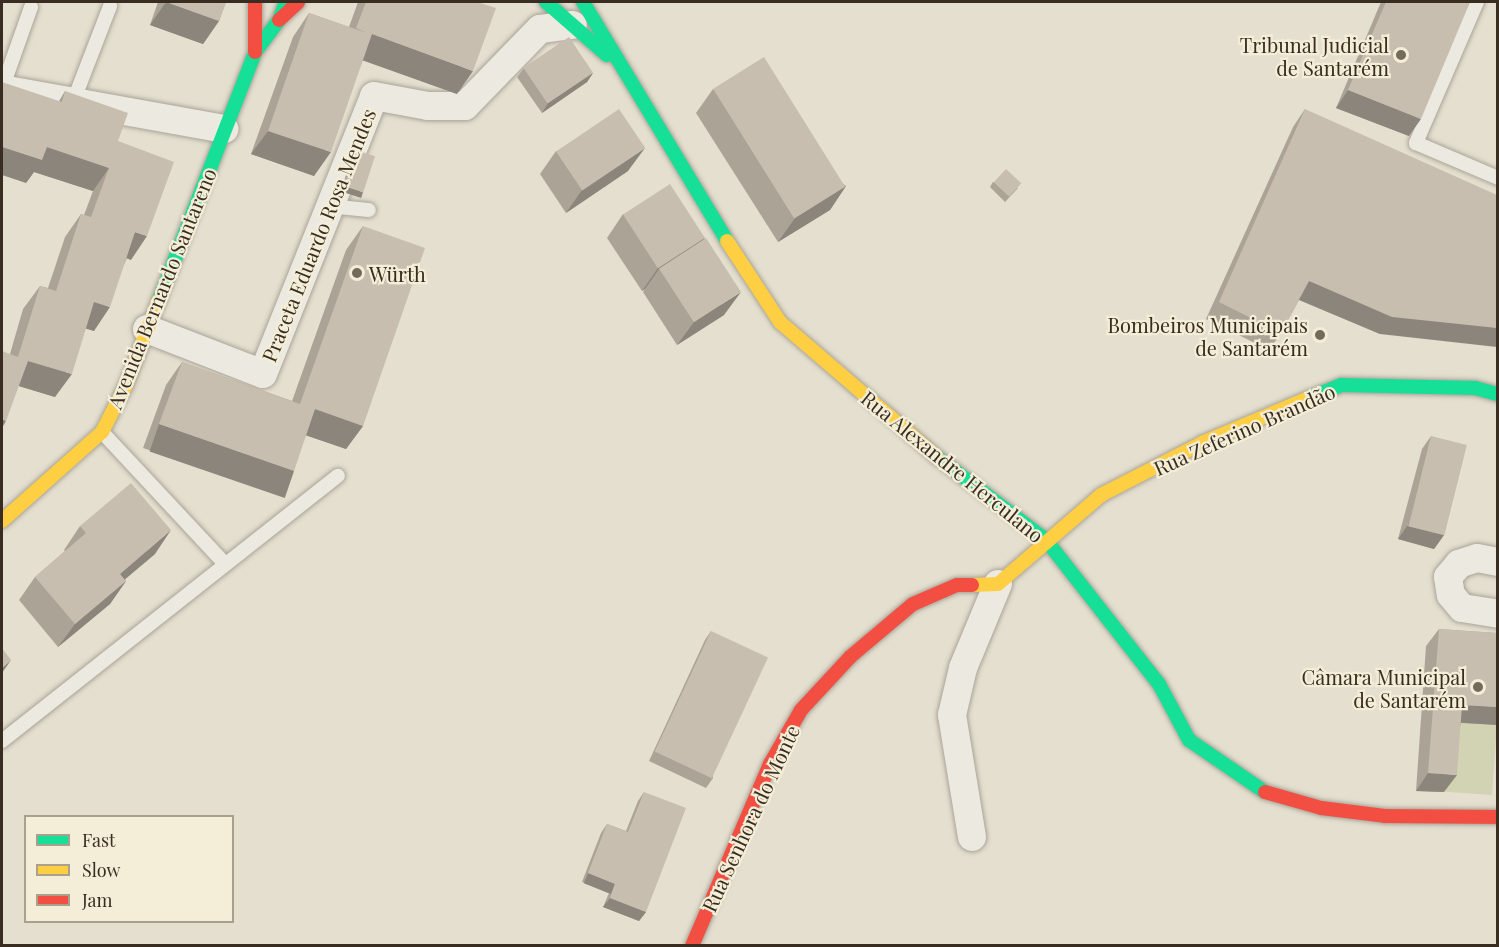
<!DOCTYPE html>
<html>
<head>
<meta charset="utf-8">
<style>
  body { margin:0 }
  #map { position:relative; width:1499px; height:947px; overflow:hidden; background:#e4dfcf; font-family:"Playfair Display",serif }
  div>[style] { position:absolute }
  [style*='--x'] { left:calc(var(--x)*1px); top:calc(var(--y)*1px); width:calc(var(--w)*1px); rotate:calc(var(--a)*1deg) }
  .green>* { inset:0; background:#d2d3b3; transform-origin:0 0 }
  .roads { filter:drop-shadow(0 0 2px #aaa498) drop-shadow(0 0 2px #aaa498) }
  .lane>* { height:14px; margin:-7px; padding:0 7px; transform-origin:7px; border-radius:7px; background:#ece9e0 }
  .street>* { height:28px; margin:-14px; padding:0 14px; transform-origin:14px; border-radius:14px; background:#ece9e0 }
  .fast>* { height:14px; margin:-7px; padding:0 7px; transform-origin:7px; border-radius:7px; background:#16e098 }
  .slow>* { height:14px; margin:-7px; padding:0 7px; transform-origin:7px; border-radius:7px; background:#ffcf43 }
  .jam>* { height:14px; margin:-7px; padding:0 7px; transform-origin:7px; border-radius:7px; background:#f24e42 }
  .wall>* { inset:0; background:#aca397 }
  .shaded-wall>* { inset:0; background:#8c857b; transform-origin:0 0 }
  .building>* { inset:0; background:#c8beb0; transform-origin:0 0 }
  .dots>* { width:16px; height:16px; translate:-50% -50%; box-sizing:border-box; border:3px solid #f4edd7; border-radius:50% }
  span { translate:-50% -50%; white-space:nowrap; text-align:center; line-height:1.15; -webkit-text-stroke:4.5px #f4edd7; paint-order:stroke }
  .poi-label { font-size:20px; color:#382d20 }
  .right { translate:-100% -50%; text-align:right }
  .left { translate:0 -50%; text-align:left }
  .street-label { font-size:20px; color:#382d20 }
  .frame { position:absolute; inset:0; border:3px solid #382d20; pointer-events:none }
  .legend { position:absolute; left:24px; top:815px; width:210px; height:108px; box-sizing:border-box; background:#f4edd7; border:2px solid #a9a08e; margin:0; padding:8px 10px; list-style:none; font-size:18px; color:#382d20 }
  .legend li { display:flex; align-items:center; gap:12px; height:30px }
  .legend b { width:30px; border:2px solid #a9a08e }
</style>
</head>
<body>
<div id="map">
  <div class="green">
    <i style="left:1450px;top:722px;width:47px;height:70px;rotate:4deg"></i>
  </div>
  <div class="roads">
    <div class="lane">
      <i style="--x:1477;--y:2;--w:154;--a:113.4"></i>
      <i style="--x:1416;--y:143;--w:89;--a:23.1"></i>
      <i style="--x:2;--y:89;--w:87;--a:-70.5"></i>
      <i style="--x:73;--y:102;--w:103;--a:-68.9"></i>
      <i style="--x:328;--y:206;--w:41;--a:5.6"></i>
      <i style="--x:102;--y:432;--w:180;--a:47"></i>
      <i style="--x:2;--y:741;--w:428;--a:-38.3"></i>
    </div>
    <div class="street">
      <i style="--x:2;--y:89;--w:226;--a:10.2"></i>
      <i style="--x:147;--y:329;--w:124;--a:21.2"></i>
      <i style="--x:263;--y:374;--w:299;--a:-68.2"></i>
      <i style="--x:374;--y:96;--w:55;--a:10.5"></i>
      <i style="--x:428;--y:106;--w:37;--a:0"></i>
      <i style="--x:465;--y:106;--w:107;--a:-45.8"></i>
      <i style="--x:540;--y:29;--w:33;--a:-7"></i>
      <i style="--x:1498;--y:562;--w:21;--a:-169"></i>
      <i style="--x:1477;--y:558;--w:19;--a:162"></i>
      <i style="--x:1459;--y:564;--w:17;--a:130"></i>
      <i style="--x:1448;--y:577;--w:18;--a:81"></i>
      <i style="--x:1451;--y:595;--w:17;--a:50"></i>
      <i style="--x:1462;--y:608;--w:36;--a:9"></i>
      <i style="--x:972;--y:837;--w:124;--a:-99.3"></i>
      <i style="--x:952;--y:715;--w:48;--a:-76.8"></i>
      <i style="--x:963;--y:668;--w:91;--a:-67.4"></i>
    </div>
    <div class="fast">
      <i style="--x:546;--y:2;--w:81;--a:41"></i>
      <i style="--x:583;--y:2;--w:279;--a:58.9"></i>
      <i style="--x:159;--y:300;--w:266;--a:-68.8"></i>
      <i style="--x:255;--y:52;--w:40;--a:-53"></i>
      <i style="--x:279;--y:20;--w:19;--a:-69"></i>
      <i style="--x:1309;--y:398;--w:35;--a:-22"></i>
      <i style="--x:1341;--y:385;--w:134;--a:1.3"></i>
      <i style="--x:1475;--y:388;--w:24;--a:15"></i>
      <i style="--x:937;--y:457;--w:137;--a:37.3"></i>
      <i style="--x:1046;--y:540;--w:183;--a:51.9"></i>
      <i style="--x:1159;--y:684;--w:64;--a:61.8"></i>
      <i style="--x:1189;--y:740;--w:92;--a:34.4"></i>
    </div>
    <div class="slow">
      <i style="--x:727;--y:241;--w:97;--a:56.8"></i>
      <i style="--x:780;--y:322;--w:207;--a:40.7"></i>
      <i style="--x:2;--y:521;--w:134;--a:-41.7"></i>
      <i style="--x:102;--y:432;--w:53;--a:-62.9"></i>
      <i style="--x:126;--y:385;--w:91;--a:-68.8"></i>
      <i style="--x:972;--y:585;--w:26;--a:-2"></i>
      <i style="--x:998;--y:584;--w:136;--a:-40.8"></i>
      <i style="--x:1101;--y:495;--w:114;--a:-27.2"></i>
      <i style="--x:1202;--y:443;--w:116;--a:-22.8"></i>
    </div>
    <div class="jam">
      <i style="--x:255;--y:2;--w:50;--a:90"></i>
      <i style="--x:279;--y:20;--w:26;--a:-43"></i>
      <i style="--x:1265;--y:792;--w:58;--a:15.9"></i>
      <i style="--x:1321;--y:808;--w:64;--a:7.1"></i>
      <i style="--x:1385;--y:816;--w:113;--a:0.5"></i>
      <i style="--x:692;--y:946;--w:198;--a:-66.8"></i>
      <i style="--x:770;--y:764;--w:62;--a:-60.1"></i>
      <i style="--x:801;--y:710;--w:72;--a:-47.2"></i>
      <i style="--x:850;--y:657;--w:82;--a:-40.1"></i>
      <i style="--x:913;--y:604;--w:48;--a:-23.4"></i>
      <i style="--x:957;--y:585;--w:15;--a:0"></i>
    </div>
  </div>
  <div class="wall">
    <i style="clip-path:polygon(158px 2px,226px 2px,219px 21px,203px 44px,150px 25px)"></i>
    <i style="clip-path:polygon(358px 2px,477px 2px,457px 94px,363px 60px,314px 176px,251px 154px,293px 37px,309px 13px,349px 27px)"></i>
    <i style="clip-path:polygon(1381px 2px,1470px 2px,1409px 136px,1336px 108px)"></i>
    <i style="clip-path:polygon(524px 68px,593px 73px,587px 82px,542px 113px,517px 77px)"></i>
    <i style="clip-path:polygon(713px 89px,846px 186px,830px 210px,778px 242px,696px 113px)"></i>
    <i style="clip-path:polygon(65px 91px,118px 141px,131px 260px,127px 258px,94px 331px,86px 328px,55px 397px,19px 386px,10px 354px,23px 309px,40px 286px,48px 288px,65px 237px,81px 214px,84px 215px,93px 191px,34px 172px,26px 183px,59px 101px)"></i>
    <i style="clip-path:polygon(1305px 109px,1380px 334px,1299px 300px,1281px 333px,1269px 350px,1206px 319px,1293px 127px)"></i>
    <i style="clip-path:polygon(356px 150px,360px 197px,341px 191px,352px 155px)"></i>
    <i style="clip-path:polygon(556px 151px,628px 171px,566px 213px,540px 174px)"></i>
    <i style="clip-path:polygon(993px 182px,1018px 188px,1005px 202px,990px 187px)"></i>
    <i style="clip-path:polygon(623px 214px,705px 238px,703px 240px,724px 315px,677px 345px,643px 292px,645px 289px,642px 291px,607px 238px)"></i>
    <i style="clip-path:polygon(363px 226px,363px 426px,346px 449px,306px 435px,278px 494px,143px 448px,166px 385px,182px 362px,292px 401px,346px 250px)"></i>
    <i style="clip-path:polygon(1431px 436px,1444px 535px,1434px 549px,1398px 539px,1422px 449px)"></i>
    <i style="clip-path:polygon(80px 526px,155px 554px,125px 579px,126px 581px,110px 604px,58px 647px,19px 600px,35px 577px,65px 551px,64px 550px)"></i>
    <i style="clip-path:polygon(1439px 629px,1497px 633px,1497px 725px,1461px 723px,1444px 792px,1416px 791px,1426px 646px)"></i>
    <i style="clip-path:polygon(711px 631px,713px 778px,706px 788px,649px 761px,705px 640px)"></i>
    <i style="clip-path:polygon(644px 792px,646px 912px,639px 921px,603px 907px,609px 893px,582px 882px,601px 833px,607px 824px,626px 831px,638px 801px)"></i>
  </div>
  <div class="shaded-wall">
    <i style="clip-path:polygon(166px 2px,219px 21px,203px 44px,150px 25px)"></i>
    <i style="clip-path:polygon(372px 34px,473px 71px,457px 94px,356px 58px)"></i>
    <i style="clip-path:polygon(593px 73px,587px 82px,542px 113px,548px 103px)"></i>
    <i style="clip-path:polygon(1348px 90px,1421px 119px,1409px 136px,1336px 108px)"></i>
    <i style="clip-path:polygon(268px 131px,331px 152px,314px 176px,251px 154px)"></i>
    <i style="clip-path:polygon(2px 147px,47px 147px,109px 168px,93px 191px,34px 172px,26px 183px,2px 175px)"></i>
    <i style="clip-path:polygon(645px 148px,628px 171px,566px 213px,582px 190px)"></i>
    <i style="left:344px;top:186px;width:20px;height:6px;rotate:18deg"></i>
    <i style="clip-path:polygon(846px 186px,830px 210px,778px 242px,795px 218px)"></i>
    <i style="clip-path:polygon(135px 232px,147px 236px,131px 260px,119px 255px)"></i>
    <i style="clip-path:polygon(705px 238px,688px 261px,659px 269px,645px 289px,642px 291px,658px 268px)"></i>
    <i style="clip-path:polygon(1309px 281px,1497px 328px,1497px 347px,1380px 334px,1297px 299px)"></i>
    <i style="clip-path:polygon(741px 292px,724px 315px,677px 345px,694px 322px)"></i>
    <i style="clip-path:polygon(94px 302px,110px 307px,94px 331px,77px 326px)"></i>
    <i style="clip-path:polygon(28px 361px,72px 374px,55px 397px,12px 384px)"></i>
    <i style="clip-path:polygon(315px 409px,363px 426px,346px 449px,299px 433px)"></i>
    <i style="clip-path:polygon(2px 419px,6px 421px,2px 428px)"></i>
    <i style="left:159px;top:424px;width:143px;height:29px;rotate:19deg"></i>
    <i style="clip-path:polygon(1407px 526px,1444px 535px,1434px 549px,1398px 539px)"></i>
    <i style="clip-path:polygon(171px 530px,155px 554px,104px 597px,120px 574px)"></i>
    <i style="clip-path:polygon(126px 581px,110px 604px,58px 647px,75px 624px)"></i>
    <i style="clip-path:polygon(11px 660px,2px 673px,2px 668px)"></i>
    <i style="clip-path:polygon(1462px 705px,1497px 707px,1497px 725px,1450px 722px)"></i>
    <i style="clip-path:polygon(1428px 773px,1457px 775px,1444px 792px,1416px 791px)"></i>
    <i style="left:588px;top:873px;width:29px;height:11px;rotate:22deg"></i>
    <i style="clip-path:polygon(610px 898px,646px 912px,639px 921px,603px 907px)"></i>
  </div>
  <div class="building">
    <i style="clip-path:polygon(166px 2px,226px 2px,219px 21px)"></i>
    <i style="clip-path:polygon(366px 2px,477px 2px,496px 8px,473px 71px,372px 34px,331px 152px,268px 131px,309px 13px,367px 33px,356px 28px)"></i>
    <i style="clip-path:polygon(1386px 2px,1470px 2px,1421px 119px,1348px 90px)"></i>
    <i style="left:569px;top:37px;width:43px;height:55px;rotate:56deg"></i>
    <i style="left:764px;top:57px;width:153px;height:60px;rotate:58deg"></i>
    <i style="clip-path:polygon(2px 82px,62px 102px,65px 91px,128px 113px,118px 141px,174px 162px,147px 236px,135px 232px,110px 307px,94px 302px,72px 374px,28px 361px,6px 421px,2px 419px,2px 351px,18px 357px,40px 286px,56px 291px,81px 214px,91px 217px,109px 168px,47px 147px,42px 160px,2px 147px)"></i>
    <i style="left:619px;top:109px;width:47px;height:76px;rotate:56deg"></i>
    <i style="clip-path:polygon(1305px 109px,1497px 195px,1497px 328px,1392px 317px,1309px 281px,1281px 333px,1219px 302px)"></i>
    <i style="left:356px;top:150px;width:20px;height:38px;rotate:18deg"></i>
    <i style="left:1006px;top:169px;width:21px;height:18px;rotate:43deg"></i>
    <i style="left:670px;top:184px;width:64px;height:56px;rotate:57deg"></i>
    <i style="clip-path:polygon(363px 226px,425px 248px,363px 426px,315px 409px,294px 471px,159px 424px,182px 362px,300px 404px)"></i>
    <i style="left:706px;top:238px;width:64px;height:56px;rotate:57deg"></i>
    <i style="left:1431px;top:436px;width:37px;height:93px;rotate:14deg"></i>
    <i style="clip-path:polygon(131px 483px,171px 530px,120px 574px,126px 581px,75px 624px,35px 577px,86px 533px,80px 526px)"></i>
    <i style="clip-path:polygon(1439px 629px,1497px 633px,1497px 707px,1462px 705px,1457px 775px,1428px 773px)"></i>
    <i style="left:711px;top:631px;width:63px;height:133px;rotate:25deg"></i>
    <i style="clip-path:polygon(2px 648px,11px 660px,2px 668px)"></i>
    <i style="clip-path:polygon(644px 792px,686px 808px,646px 912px,610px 898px,615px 884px,588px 873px,607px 824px,628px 832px)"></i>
  </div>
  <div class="dots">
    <i style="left:1401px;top:55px;background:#746b5d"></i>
    <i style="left:357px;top:273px;background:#746b5d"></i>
    <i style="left:1320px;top:335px;background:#746b5d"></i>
    <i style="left:1478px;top:687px;background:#746b5d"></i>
  </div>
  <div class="poi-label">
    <span class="right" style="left:1389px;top:56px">Tribunal Judicial<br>de Santarém</span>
    <span class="left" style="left:369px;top:273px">Würth</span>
    <span class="right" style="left:1308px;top:336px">Bombeiros Municipais<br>de Santarém</span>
    <span class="right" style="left:1466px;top:688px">Câmara Municipal<br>de Santarém</span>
  </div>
  <div class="street-label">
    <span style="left:318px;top:235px;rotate:-68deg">Praceta Eduardo Rosa Mendes</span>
    <span style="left:161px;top:288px;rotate:-68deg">Avenida Bernardo Santareno</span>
    <span style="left:1244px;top:429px;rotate:-24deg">Rua Zeferino Brandão</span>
    <span style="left:953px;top:466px;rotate:39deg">Rua Alexandre Herculano</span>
    <span style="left:750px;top:818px;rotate:-65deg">Rua Senhora do Monte</span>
  </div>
  <div class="frame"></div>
  <ul class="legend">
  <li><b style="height:8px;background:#16e098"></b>Fast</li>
  <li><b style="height:8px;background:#ffcf43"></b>Slow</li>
  <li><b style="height:8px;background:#f24e42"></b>Jam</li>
  </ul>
</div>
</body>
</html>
